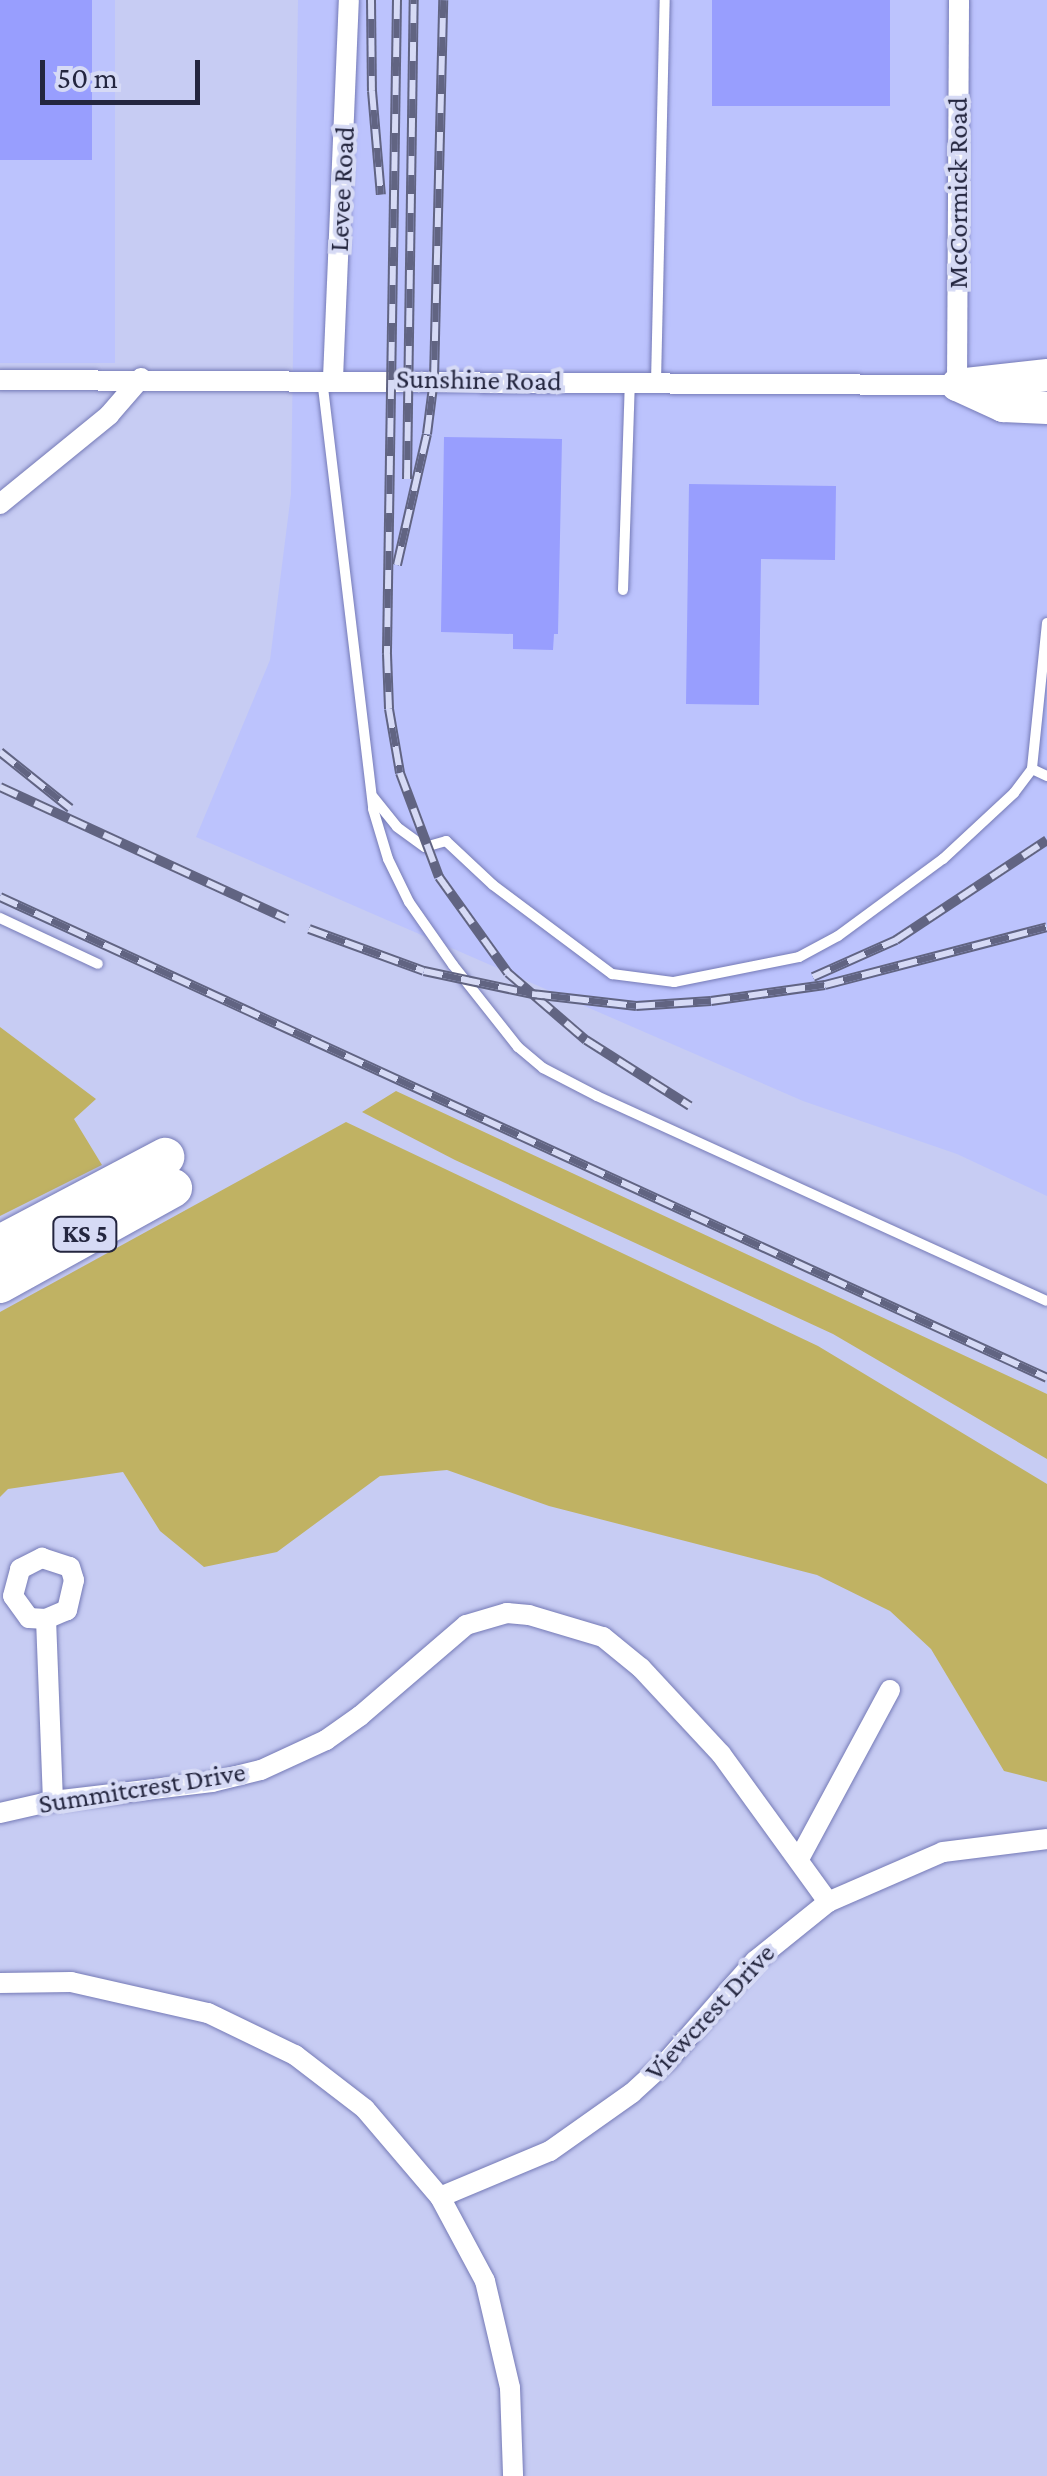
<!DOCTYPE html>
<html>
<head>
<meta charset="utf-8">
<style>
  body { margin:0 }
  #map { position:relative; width:1047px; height:2476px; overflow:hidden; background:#c7ccf3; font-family:"Crimson Pro",serif }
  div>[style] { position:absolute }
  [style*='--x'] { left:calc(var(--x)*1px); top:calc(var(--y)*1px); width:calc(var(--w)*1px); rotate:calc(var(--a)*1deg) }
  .built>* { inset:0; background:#bcc3fd; transform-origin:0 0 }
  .green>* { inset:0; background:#c0b263 }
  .building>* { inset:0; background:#989efe; transform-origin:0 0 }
  .roads { filter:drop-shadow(0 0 2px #757ab6) drop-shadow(0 0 2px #757ab6) }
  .lane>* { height:10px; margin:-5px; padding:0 5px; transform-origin:5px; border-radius:5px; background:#fff }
  .street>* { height:20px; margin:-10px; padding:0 10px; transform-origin:10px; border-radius:10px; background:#fff }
  .primary>* { height:32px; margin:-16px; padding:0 16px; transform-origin:16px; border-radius:16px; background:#fff }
  .highway>* { height:38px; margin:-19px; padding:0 19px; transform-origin:19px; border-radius:19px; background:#fff }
  .rail>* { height:10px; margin-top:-5px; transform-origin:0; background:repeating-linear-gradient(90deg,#d6daf5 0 19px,#616482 0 38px); box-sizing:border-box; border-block:2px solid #616482 }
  span { translate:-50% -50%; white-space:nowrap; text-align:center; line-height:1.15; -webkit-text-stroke:8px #d6daf5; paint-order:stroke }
  .shield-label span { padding:2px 8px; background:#d6daf5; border:2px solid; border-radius:8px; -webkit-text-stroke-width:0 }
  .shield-label { font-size:25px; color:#24263f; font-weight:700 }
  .street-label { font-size:28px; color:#24263f }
  .scale { position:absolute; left:40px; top:60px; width:160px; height:45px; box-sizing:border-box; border:5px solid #24263f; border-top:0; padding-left:12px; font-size:30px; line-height:35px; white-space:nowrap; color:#24263f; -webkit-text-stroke:8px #d6daf5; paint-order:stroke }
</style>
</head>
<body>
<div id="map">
  <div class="built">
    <i style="left:0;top:0;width:115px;height:363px"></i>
    <i style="clip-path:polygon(298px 0,1047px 0,1047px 1196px,957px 1154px,803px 1101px,196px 837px,270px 660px,291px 494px)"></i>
  </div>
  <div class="green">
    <i style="clip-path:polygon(0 1027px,96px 1099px,74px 1119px,102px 1165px,0 1216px)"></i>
    <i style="clip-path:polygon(396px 1091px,1047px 1394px,1047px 1459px,833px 1334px,455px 1160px,362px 1112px)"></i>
    <i style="clip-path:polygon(346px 1122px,818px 1346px,1047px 1484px,1047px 1782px,1004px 1771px,931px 1649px,890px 1611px,817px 1575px,549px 1506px,447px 1470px,380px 1476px,277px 1552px,204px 1567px,160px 1531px,123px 1472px,8px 1489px,0 1497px,0 1312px)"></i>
  </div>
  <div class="building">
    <i style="left:0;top:0;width:92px;height:160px"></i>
    <i style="left:712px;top:0;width:178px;height:106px"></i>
    <i style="clip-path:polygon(444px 437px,562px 439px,558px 634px,554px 634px,553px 650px,513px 649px,513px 634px,441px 632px)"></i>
    <i style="clip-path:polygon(689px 484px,836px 486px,835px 560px,761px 559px,759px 705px,686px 704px)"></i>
  </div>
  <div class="roads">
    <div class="lane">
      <i style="--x:322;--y:379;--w:433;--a:83.2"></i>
      <i style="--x:373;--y:809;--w:52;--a:73.3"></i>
      <i style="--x:388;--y:859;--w:48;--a:64"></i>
      <i style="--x:409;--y:902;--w:77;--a:55.1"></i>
      <i style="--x:453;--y:965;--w:105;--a:51.6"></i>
      <i style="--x:518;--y:1047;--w:33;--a:40"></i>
      <i style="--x:543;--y:1068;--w:61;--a:27.4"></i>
      <i style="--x:597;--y:1096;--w:494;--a:24.5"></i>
      <i style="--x:656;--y:382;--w:382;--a:-88.7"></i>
      <i style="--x:623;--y:590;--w:207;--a:-88.1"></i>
      <i style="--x:1047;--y:623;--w:147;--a:95.9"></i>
      <i style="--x:1032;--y:769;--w:17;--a:25"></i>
      <i style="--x:373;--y:797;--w:38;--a:51"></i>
      <i style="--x:397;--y:827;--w:34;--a:36"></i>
      <i style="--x:425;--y:847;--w:22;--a:-16"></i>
      <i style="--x:446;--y:841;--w:64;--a:43.1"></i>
      <i style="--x:493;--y:885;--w:149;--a:36.8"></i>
      <i style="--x:612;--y:974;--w:63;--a:7.4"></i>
      <i style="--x:674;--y:982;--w:127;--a:-11.3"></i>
      <i style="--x:799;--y:957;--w:44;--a:-28.3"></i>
      <i style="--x:838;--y:936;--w:130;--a:-36.3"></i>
      <i style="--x:943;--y:859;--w:97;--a:-42.9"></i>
      <i style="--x:1014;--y:793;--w:30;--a:-53"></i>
      <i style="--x:0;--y:918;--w:108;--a:25.1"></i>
    </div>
    <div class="street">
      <i style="--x:333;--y:378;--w:378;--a:-87.6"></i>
      <i style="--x:0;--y:380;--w:957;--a:0.3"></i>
      <i style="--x:957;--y:385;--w:385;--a:-89.7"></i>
      <i style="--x:0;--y:504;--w:141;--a:-39.2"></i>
      <i style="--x:109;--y:415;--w:49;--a:-49.1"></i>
      <i style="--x:46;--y:1619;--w:17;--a:-177"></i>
      <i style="--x:29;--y:1618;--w:27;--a:-126"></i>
      <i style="--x:13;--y:1596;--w:28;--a:-75"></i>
      <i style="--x:20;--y:1569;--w:25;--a:-27"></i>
      <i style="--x:42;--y:1558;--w:29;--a:18"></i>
      <i style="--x:70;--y:1567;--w:14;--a:73"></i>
      <i style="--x:74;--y:1580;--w:31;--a:103"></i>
      <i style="--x:67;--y:1610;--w:23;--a:157"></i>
      <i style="--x:46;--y:1619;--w:182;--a:87.8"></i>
      <i style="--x:0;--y:1813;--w:54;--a:-12.8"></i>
      <i style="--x:53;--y:1801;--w:160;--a:-6.8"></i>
      <i style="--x:212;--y:1782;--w:50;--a:-13.8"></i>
      <i style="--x:261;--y:1770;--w:72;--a:-24.8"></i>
      <i style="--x:326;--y:1740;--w:42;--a:-35.2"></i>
      <i style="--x:360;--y:1716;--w:140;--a:-40.6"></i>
      <i style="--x:466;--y:1625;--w:43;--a:-16.3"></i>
      <i style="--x:507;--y:1613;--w:22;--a:5"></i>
      <i style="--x:529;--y:1615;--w:77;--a:16.6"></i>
      <i style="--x:603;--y:1637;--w:49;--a:39.2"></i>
      <i style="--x:641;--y:1668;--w:117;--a:47.1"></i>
      <i style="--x:721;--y:1754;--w:183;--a:54.1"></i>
      <i style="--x:799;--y:1859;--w:192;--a:-61.7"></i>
      <i style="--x:0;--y:1983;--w:71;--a:-0.8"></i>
      <i style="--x:71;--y:1982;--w:140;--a:12.8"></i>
      <i style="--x:208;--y:2013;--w:97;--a:25.8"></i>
      <i style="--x:295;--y:2055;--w:88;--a:37.6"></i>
      <i style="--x:365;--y:2109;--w:116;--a:49.6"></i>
      <i style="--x:440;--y:2197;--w:95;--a:61.8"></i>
      <i style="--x:485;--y:2281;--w:110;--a:76.8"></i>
      <i style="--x:510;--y:2388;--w:88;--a:88"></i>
      <i style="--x:440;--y:2197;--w:119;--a:-22.7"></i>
      <i style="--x:550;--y:2151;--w:100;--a:-35.3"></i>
      <i style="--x:632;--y:2093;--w:49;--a:-42.5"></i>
      <i style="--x:668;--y:2060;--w:132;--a:-48.7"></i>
      <i style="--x:755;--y:1961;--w:94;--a:-38.9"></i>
      <i style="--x:828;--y:1902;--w:125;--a:-23.5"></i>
      <i style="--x:943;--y:1852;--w:105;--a:-7.1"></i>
    </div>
    <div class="primary">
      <i style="--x:957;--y:385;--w:51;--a:24.5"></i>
      <i style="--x:1003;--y:406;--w:44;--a:2.6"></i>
      <i style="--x:957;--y:385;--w:91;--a:-6.3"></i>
    </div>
    <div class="highway">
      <i style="--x:0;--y:1244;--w:187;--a:-27.8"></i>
      <i style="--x:0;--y:1284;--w:198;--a:-29"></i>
    </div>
  </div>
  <div class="rail">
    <i style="--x:371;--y:0;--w:91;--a:89.4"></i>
    <i style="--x:372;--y:91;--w:104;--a:85.1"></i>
    <i style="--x:397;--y:0;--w:654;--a:90.88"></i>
    <i style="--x:387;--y:654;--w:55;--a:87.9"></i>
    <i style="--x:389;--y:709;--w:65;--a:80.2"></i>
    <i style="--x:400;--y:773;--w:111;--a:69.4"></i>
    <i style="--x:439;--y:877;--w:118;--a:54.3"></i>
    <i style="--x:508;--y:973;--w:103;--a:40.7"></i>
    <i style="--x:586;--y:1040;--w:123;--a:32.4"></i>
    <i style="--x:407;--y:479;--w:479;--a:-89.2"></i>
    <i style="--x:397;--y:565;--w:134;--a:-77.1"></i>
    <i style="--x:427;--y:434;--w:55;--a:-82.7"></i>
    <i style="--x:434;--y:379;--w:379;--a:-88.6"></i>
    <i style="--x:0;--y:752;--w:90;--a:38.7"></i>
    <i style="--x:0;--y:787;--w:316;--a:24.7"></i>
    <i style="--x:0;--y:897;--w:1152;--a:24.67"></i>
    <i style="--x:309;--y:929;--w:122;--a:20.1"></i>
    <i style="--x:424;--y:971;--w:110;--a:12"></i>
    <i style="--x:532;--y:994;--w:105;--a:6.6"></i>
    <i style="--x:636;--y:1006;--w:75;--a:-3.8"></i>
    <i style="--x:711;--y:1001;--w:115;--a:-8"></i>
    <i style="--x:825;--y:985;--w:229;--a:-14.6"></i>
    <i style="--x:813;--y:977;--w:91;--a:-24"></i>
    <i style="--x:896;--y:940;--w:181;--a:-33.5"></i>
  </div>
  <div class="shield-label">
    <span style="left:85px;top:1234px">KS 5</span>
  </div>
  <div class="street-label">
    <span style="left:342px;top:189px;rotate:-87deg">Levee Road</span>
    <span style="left:958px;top:193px;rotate:-90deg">McCormick Road</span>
    <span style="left:479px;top:380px;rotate:1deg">Sunshine Road</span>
    <span style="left:142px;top:1788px;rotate:-9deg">Summitcrest Drive</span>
    <span style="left:710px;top:2012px;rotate:-47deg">Viewcrest Drive</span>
  </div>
  <div class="scale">50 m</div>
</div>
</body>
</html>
